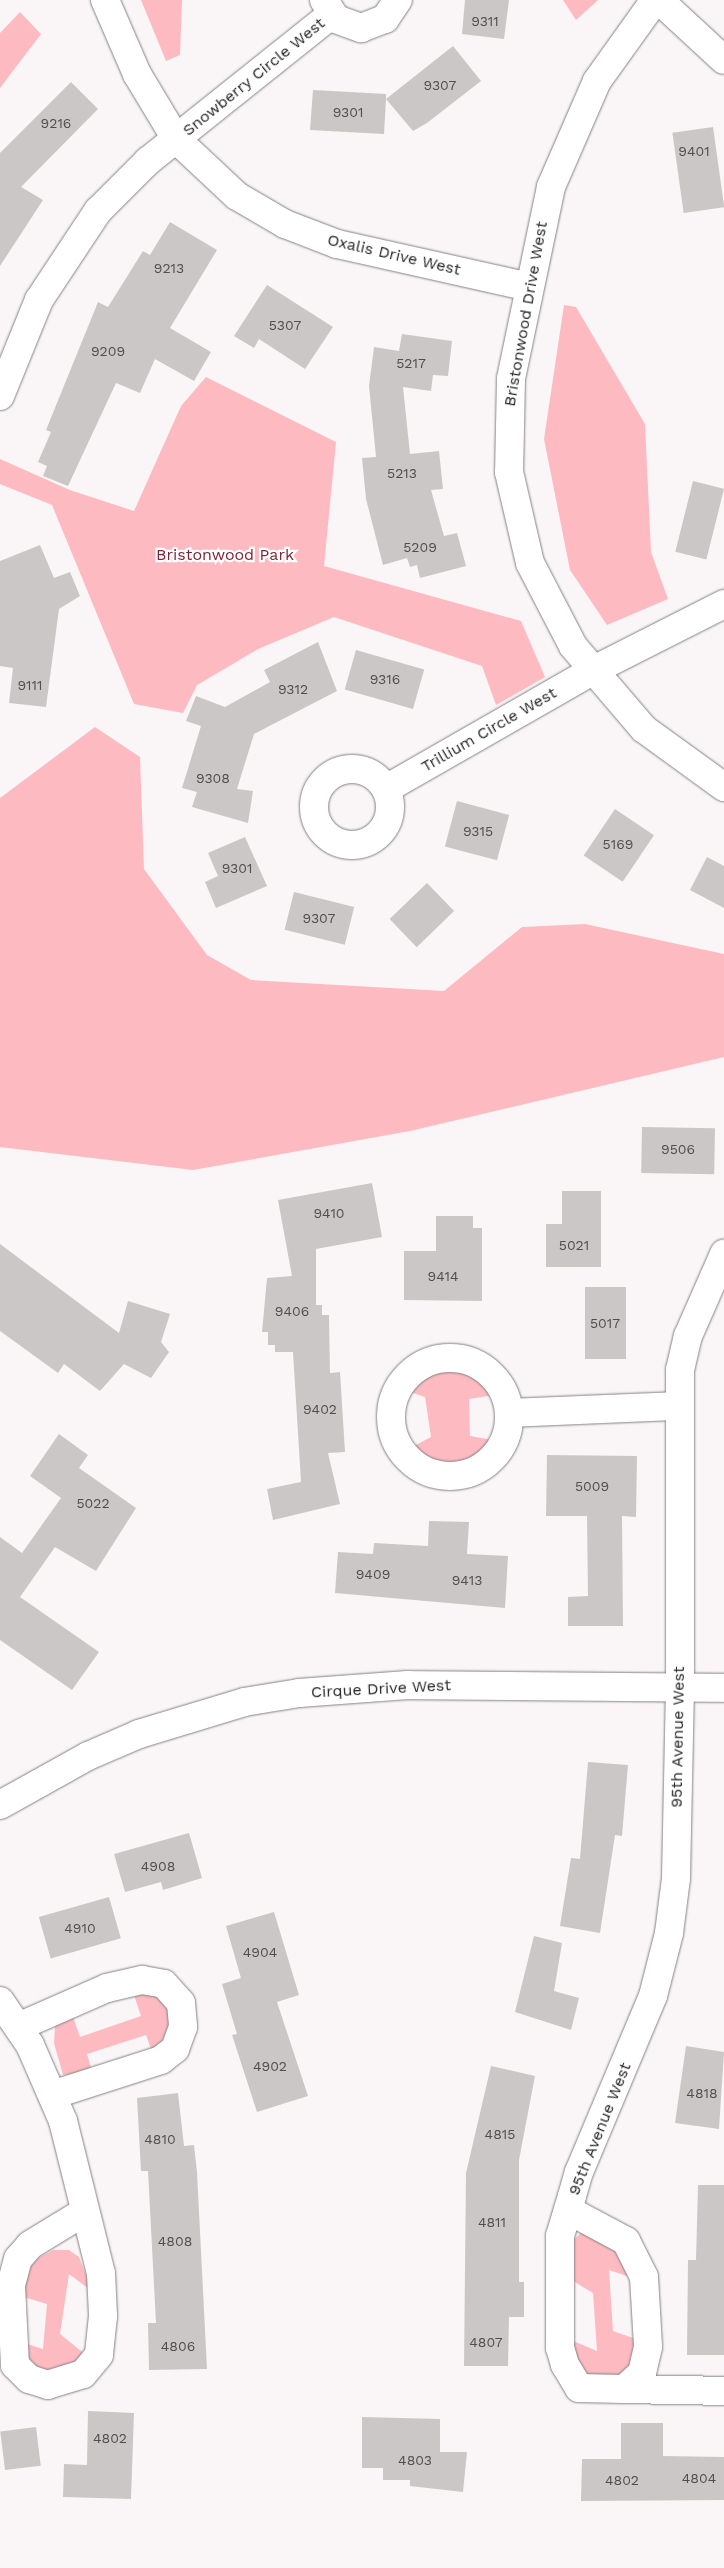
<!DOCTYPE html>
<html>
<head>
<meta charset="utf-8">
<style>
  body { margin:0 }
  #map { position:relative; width:724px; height:2568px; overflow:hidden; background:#faf6f7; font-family:"Work Sans",sans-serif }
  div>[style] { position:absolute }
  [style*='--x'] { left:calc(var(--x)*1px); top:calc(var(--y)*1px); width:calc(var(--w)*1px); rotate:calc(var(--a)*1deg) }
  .green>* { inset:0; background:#fdbbc1 }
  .building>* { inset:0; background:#cbc7c7; transform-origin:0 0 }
  .roads { filter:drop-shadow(0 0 1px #868283) drop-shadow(0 0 1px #868283) }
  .minor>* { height:28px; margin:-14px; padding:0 14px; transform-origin:14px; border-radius:14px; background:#fff }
  .minor>.ring { margin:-14px; padding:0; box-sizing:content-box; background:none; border:28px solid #fff; border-radius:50% }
  span { translate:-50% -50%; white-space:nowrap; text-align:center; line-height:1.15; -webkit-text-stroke:4.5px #fff; paint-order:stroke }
  .number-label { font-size:14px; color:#504e4e }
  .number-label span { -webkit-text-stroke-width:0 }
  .street-label { font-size:16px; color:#272626 }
  .park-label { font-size:16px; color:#802438 }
</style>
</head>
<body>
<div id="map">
  <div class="green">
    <i style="clip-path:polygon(141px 0,182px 0,180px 55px,166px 61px)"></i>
    <i style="clip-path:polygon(563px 0,598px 0,576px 20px)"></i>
    <i style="clip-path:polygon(20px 12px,41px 34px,0 88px,0 33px)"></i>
    <i style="clip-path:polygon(564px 305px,576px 307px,645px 424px,651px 552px,668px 599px,607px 625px,570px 570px,544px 439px)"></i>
    <i style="clip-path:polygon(206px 377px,336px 442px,324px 566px,521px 621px,545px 677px,496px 705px,482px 666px,334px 617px,258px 649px,197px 685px,183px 713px,134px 704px,52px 505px,0 484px,0 459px,70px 490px,134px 511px,181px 406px)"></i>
    <i style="clip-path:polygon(95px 727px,140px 757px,144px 869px,207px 955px,251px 980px,444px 991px,522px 927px,585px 924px,724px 954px,724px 1057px,410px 1131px,193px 1170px,0 1147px,0 798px)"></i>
    <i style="clip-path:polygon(455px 1368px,471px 1373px,494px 1395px,469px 1399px,470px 1436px,493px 1440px,483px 1453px,454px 1466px,423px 1458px,412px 1447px,431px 1437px,425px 1397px,410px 1392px,423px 1375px)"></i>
    <i style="clip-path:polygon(132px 1989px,168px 1999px,171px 2038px,152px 2052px,146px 2035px,87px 2054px,92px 2071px,63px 2075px,54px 2043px,55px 2026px,62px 2016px,71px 2011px,80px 2037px,141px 2016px)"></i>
    <i style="clip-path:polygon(581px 2233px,611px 2238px,639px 2280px,609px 2270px,613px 2331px,639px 2340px,638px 2356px,620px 2379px,591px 2377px,579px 2370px,569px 2339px,597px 2351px,593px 2293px,568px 2278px,571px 2242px)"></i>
    <i style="clip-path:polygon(53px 2250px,69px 2250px,79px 2257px,93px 2292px,69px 2274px,60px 2334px,86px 2355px,79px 2367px,46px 2376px,28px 2366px,18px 2341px,43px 2349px,47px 2304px,17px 2295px,29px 2263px)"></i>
  </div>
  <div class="building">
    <i style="clip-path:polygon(465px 0,509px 0,504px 39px,462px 34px)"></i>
    <i style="clip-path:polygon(453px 46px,481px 81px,427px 123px,413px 131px,386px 99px,384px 134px,310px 130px,313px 90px,386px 94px,386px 99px)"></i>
    <i style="clip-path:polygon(71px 82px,98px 109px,21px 187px,43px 200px,0 266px,0 153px)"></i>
    <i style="left:713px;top:127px;width:81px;height:41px;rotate:82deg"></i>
    <i style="clip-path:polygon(170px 222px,217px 250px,170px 328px,211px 352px,194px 381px,155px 359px,140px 393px,116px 383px,68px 486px,43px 476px,47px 466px,38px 462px,51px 432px,46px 430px,98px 302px,108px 307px,143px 251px,150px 255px)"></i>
    <i style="clip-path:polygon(267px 285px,333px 327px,305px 369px,259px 339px,254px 348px,234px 336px)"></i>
    <i style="clip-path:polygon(402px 334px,452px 341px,448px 376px,433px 375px,431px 391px,403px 387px,410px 454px,439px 451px,443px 489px,431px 490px,444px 536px,457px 533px,466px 566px,420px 578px,417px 565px,410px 567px,407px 558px,383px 565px,366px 499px,362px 458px,376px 457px,369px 386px,374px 347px,399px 351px)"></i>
    <i style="left:693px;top:481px;width:32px;height:73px;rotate:14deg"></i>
    <i style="clip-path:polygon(40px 545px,54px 578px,70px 572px,80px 596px,59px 609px,46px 707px,9px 703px,13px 668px,0 666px,0 561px)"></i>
    <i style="clip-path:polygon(318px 642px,337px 691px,254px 734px,237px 789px,253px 791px,248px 823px,192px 807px,197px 792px,182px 788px,201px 726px,186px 721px,196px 696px,225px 707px,270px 682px,264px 670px)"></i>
    <i style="left:356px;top:650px;width:71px;height:41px;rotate:16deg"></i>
    <i style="left:457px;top:801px;width:54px;height:47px;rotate:15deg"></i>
    <i style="left:615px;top:809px;width:47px;height:56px;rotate:34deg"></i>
    <i style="clip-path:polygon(245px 837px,267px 886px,216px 908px,205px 882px,218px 876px,208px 853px)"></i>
    <i style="clip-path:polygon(707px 857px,724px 866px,724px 908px,690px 890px)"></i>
    <i style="left:427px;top:883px;width:39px;height:52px;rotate:46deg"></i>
    <i style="left:294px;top:892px;width:62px;height:39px;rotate:14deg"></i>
    <i style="left:642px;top:1127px;width:73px;height:46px;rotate:1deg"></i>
    <i style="clip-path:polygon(372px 1183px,382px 1237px,316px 1249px,316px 1305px,322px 1305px,322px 1315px,329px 1315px,330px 1373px,340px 1372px,345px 1452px,328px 1453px,340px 1504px,273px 1520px,267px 1489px,301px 1482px,293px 1352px,275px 1352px,275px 1345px,268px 1345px,268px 1332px,262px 1332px,267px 1278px,292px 1276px,278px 1200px)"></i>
    <i style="clip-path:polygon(562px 1191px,601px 1191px,601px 1267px,546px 1267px,546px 1224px,562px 1224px)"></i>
    <i style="clip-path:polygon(436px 1216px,473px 1216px,473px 1228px,482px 1228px,482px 1301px,404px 1300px,404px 1251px,436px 1251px)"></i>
    <i style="clip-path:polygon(0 1244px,119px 1333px,128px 1301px,170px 1314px,161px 1342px,169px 1352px,151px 1378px,124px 1364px,100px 1391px,64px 1364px,58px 1373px,0 1331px)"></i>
    <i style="left:585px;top:1287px;width:41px;height:72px"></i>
    <i style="clip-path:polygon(59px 1434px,88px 1455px,79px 1468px,136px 1508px,96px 1571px,55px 1547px,20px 1597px,99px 1652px,72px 1690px,0 1640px,0 1537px,22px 1553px,61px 1498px,30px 1476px)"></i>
    <i style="clip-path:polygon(547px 1455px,637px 1456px,636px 1517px,622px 1516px,623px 1626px,568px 1626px,568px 1597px,588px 1596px,587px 1516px,546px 1516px)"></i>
    <i style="clip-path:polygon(429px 1521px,469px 1522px,467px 1554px,508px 1556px,505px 1608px,335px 1593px,338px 1552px,373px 1554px,374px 1543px,428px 1546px)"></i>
    <i style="clip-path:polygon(588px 1762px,628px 1765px,622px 1836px,615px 1835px,600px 1933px,560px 1926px,571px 1858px,580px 1859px)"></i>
    <i style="clip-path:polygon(189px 1833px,202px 1878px,163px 1890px,161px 1882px,125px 1892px,114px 1854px)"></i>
    <i style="left:109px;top:1897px;width:43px;height:73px;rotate:74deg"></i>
    <i style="clip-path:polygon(274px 1912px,299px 1995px,277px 2002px,308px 2096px,257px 2112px,232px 2035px,237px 2034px,222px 1984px,241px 1978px,226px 1926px)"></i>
    <i style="clip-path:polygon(534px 1936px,562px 1943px,554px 1991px,579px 1998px,571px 2030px,515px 2012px)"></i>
    <i style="clip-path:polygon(686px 2046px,724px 2052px,719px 2129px,675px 2123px)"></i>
    <i style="clip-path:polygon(491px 2066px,535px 2076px,519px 2160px,519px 2282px,524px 2282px,524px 2317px,509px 2317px,508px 2366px,464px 2366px,466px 2173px)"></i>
    <i style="clip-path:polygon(178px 2093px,184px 2146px,194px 2145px,197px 2172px,207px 2369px,149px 2370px,148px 2323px,156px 2323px,148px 2171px,141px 2171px,137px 2098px)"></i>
    <i style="clip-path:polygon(698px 2185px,724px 2185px,724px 2355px,687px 2355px,688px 2260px,696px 2260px)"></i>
    <i style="clip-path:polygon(88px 2411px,134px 2413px,131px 2499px,63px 2497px,64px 2464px,87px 2465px)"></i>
    <i style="clip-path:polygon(362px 2417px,440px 2419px,440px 2452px,467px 2452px,463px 2492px,410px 2486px,410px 2480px,383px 2480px,383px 2468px,362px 2468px)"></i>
    <i style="clip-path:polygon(621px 2423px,663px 2423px,663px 2456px,724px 2457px,724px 2500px,581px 2501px,582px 2459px,621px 2459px)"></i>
    <i style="left:36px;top:2427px;width:39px;height:36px;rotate:83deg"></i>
  </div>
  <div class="roads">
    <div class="minor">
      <i style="--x:105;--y:0;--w:81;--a:66.6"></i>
      <i style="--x:137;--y:74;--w:76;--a:59"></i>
      <i style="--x:176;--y:139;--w:83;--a:43.1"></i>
      <i style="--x:237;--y:196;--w:56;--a:30.3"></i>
      <i style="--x:285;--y:224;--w:56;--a:21"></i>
      <i style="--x:337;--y:244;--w:197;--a:12.6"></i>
      <i style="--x:324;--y:0;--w:22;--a:58"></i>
      <i style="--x:336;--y:19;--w:27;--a:20"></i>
      <i style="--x:361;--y:28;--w:26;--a:-21"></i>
      <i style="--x:385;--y:19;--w:23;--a:-56"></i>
      <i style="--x:655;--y:0;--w:100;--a:125.6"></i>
      <i style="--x:597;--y:81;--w:116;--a:113.5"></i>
      <i style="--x:551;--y:187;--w:196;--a:101.8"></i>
      <i style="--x:511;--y:379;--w:93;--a:91.2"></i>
      <i style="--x:509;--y:472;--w:93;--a:77"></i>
      <i style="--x:530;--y:563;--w:93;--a:62.6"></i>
      <i style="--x:573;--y:646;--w:109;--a:49.5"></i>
      <i style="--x:644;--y:729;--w:99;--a:35.9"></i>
      <i style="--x:659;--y:0;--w:88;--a:42.7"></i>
      <i style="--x:0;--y:396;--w:104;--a:-67.9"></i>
      <i style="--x:39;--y:300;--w:107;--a:-56.5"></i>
      <i style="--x:98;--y:211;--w:71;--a:-45"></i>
      <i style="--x:148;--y:161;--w:236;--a:-38.6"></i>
      <i class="ring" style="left:314px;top:769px;width:48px;height:48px"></i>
      <i style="--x:386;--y:789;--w:237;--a:-29.8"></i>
      <i style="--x:592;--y:671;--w:148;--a:-26.9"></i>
      <i class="ring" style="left:391px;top:1358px;width:90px;height:90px"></i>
      <i style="--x:510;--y:1413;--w:168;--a:-2.4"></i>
      <i style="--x:0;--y:1805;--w:101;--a:-29.1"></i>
      <i style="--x:88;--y:1756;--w:56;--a:-23.3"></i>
      <i style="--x:139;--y:1734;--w:110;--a:-16.9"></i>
      <i style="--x:244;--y:1702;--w:56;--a:-9.3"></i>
      <i style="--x:299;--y:1693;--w:109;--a:-4.2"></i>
      <i style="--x:408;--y:1685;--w:316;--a:0.5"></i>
      <i style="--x:0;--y:2001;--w:53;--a:55.7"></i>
      <i style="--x:30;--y:2045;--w:83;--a:66.5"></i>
      <i style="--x:63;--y:2121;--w:157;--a:76"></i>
      <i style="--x:101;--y:2273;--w:43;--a:87.3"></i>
      <i style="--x:103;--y:2316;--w:39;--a:96"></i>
      <i style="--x:99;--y:2355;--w:25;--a:130"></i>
      <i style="--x:83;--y:2374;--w:37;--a:163"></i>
      <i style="--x:48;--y:2385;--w:20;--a:-162"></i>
      <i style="--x:29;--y:2379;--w:20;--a:-135"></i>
      <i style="--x:15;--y:2365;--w:80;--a:-92.9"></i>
      <i style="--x:11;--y:2285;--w:27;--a:-75"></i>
      <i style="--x:18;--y:2259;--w:18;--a:-49"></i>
      <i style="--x:30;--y:2245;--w:63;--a:-31.4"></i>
      <i style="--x:18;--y:2027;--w:97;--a:-23.7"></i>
      <i style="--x:107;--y:1988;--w:36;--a:-13"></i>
      <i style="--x:142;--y:1980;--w:22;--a:10"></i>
      <i style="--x:164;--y:1984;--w:25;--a:48"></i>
      <i style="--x:181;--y:2003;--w:24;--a:85"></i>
      <i style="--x:183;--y:2027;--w:23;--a:110"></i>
      <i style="--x:175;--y:2049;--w:18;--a:142"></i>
      <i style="--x:161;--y:2060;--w:114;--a:162.2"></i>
      <i style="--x:568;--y:2210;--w:66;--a:28.1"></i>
      <i style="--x:626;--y:2241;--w:40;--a:63.4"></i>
      <i style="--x:644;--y:2277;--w:70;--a:86.7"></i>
      <i style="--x:648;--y:2347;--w:27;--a:103"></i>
      <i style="--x:642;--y:2373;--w:24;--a:138"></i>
      <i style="--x:624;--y:2389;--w:45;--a:-178.7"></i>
      <i style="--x:579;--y:2388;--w:27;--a:-121"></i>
      <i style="--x:565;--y:2365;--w:18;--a:-106"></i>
      <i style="--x:560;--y:2348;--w:112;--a:-90"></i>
      <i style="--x:560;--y:2236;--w:42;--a:-73.3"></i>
      <i style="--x:572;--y:2196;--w:25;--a:-74"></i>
      <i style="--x:579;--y:2172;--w:191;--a:-67.2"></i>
      <i style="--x:653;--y:1996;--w:65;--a:-75.7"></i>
      <i style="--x:669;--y:1933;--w:55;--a:-82.7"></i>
      <i style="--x:676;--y:1878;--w:191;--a:-88.8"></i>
      <i style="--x:680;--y:1687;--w:317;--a:-90"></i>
      <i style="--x:680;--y:1370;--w:35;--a:-77"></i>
      <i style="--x:688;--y:1336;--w:90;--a:-66.3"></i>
      <i style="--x:624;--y:2389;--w:100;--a:1.1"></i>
    </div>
  </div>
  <div class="number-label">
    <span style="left:485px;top:21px">9311</span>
    <span style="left:440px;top:85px">9307</span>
    <span style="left:348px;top:112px">9301</span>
    <span style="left:56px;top:123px">9216</span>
    <span style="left:694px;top:151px">9401</span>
    <span style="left:169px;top:268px">9213</span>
    <span style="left:285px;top:325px">5307</span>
    <span style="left:108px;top:351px">9209</span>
    <span style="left:411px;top:363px">5217</span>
    <span style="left:402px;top:473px">5213</span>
    <span style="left:420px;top:547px">5209</span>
    <span style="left:385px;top:679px">9316</span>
    <span style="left:30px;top:685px">9111</span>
    <span style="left:293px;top:689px">9312</span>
    <span style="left:213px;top:778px">9308</span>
    <span style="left:478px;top:831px">9315</span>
    <span style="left:618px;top:844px">5169</span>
    <span style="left:237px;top:868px">9301</span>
    <span style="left:319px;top:918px">9307</span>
    <span style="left:678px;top:1149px">9506</span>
    <span style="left:329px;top:1213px">9410</span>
    <span style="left:574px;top:1245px">5021</span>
    <span style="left:443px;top:1276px">9414</span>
    <span style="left:292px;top:1311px">9406</span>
    <span style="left:605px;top:1323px">5017</span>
    <span style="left:320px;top:1409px">9402</span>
    <span style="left:592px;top:1486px">5009</span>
    <span style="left:93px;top:1503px">5022</span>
    <span style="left:373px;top:1574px">9409</span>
    <span style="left:467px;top:1580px">9413</span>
    <span style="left:158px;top:1866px">4908</span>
    <span style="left:80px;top:1928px">4910</span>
    <span style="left:260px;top:1952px">4904</span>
    <span style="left:270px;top:2066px">4902</span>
    <span style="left:702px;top:2093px">4818</span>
    <span style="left:500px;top:2134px">4815</span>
    <span style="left:160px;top:2139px">4810</span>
    <span style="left:492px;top:2222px">4811</span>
    <span style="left:175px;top:2241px">4808</span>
    <span style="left:486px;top:2342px">4807</span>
    <span style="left:178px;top:2346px">4806</span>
    <span style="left:110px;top:2438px">4802</span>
    <span style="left:415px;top:2460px">4803</span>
    <span style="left:699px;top:2478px">4804</span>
    <span style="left:622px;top:2480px">4802</span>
  </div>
  <div class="street-label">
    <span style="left:254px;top:77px;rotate:-39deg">Snowberry Circle West</span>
    <span style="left:394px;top:255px;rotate:13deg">Oxalis Drive West</span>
    <span style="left:526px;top:314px;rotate:-80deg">Bristonwood Drive West</span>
    <span style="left:489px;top:730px;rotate:-30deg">Trillium Circle West</span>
    <span style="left:381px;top:1689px;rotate:-3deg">Cirque Drive West</span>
    <span style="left:678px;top:1737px;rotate:-89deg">95th Avenue West</span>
    <span style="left:600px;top:2129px;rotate:-68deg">95th Avenue West</span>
  </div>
  <div class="park-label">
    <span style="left:225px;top:555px">Bristonwood Park</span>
  </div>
</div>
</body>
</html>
